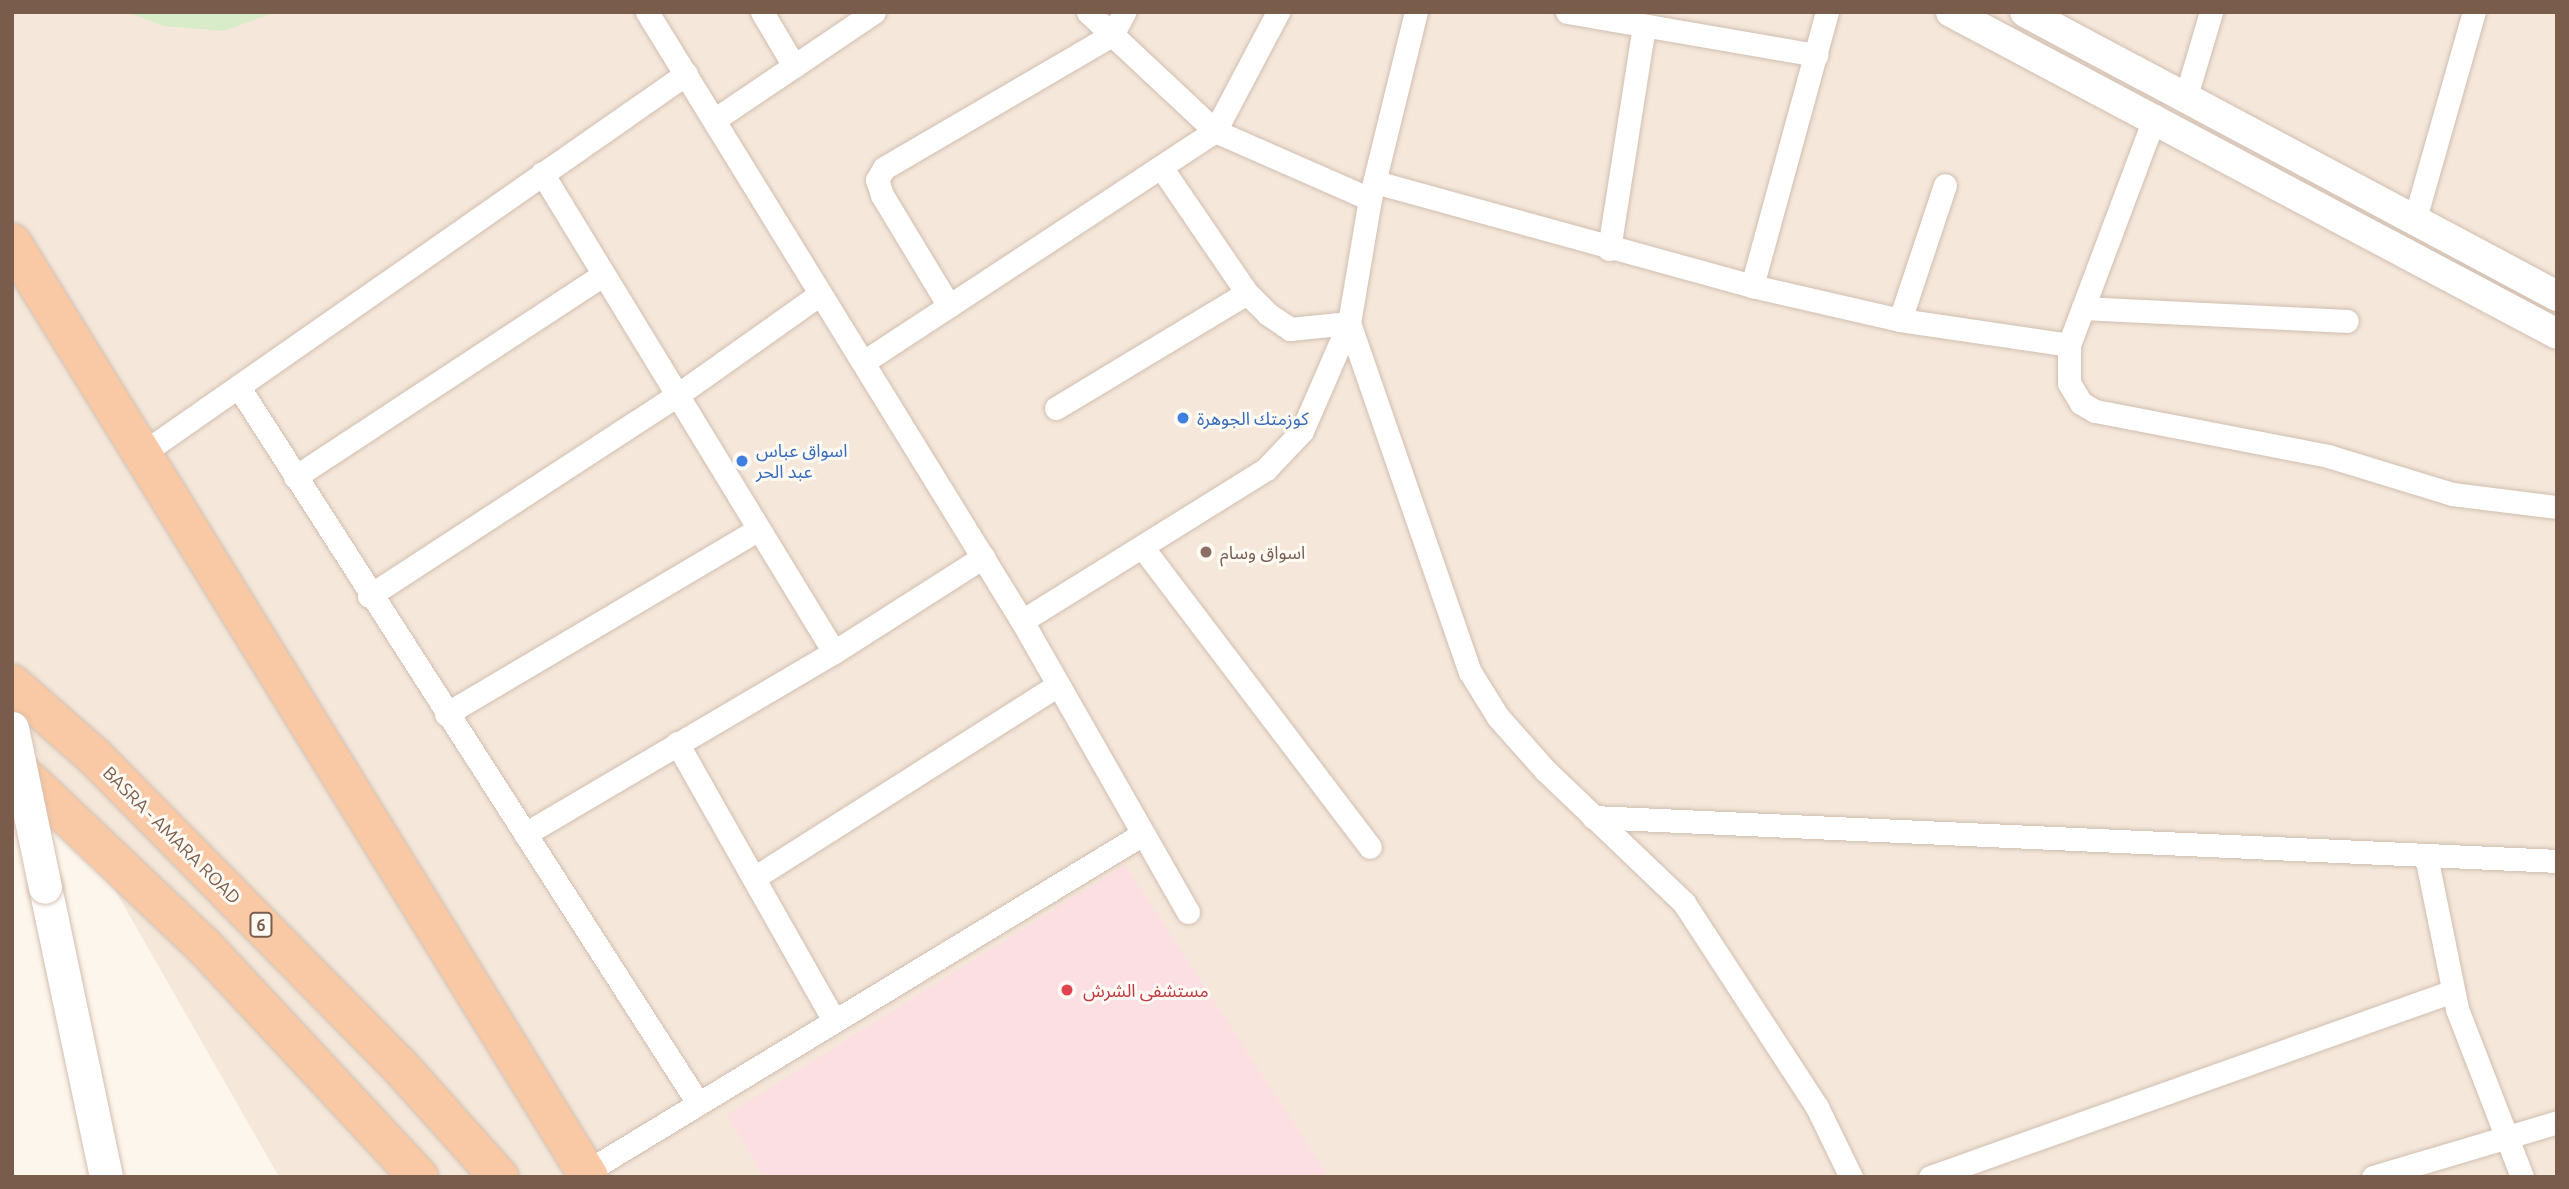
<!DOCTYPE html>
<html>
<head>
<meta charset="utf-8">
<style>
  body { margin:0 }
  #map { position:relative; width:2569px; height:1189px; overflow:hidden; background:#fdf6ec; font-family:Ubuntu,"Noto Sans Arabic",sans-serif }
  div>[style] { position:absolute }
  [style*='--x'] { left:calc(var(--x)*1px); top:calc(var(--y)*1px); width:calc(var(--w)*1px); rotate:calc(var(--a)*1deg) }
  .residential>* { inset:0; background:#f5e8da }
  .medical>* { inset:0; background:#fbdfe3 }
  .green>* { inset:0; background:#d8ecc9 }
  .roads { filter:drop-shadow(0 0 2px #d1beb0) drop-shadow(0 0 2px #d1beb0) }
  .minor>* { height:23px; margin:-11.5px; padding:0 11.5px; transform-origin:11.5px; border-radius:11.5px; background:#fff }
  .tertiary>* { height:30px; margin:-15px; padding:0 15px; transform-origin:15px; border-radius:15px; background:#fff }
  .secondary>* { height:33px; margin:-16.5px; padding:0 16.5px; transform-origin:16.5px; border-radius:16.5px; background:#fff }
  .trunk>* { height:38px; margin:-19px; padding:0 19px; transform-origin:19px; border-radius:19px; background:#f9c8a4 }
  .bridges { filter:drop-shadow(0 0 2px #d6c0b0) drop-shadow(0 0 2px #d6c0b0) }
  .secondary-bridge>* { height:33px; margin:-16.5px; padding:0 16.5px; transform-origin:16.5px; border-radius:16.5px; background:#fff }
  .dots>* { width:19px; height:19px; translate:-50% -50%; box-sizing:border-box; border:4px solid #fffaf3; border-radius:50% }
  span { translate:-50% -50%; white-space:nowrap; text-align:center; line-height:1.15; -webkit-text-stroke:6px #fffaf3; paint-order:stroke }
  .shield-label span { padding:2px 5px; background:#fffaf3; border:2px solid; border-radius:5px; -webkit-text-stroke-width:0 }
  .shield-label { font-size:16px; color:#7a5c4d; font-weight:700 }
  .shop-label { font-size:18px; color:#366cbe }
  .left { translate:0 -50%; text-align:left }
  .education-label { font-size:18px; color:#785e54 }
  .street-label { font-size:18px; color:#7a5c4d }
  .health-label { font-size:18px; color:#be3a42 }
  .frame { position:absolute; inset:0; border:14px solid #7a5c4d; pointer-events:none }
</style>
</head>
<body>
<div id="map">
  <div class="residential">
    <i style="clip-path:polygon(12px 12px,2557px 12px,2557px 1177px,279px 1177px,12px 710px)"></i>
  </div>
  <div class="medical">
    <i style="clip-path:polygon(1125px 865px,1329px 1177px,764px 1177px,727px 1115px)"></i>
  </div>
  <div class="green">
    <i style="clip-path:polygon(127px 12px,276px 12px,224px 31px,163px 26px)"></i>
  </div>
  <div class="roads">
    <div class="minor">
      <i style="--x:647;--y:12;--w:715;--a:58.38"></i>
      <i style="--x:1022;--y:621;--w:335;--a:60.3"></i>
      <i style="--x:762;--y:12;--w:63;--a:59.3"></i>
      <i style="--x:1088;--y:12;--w:174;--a:43.1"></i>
      <i style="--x:1215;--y:131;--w:169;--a:23.7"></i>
      <i style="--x:1567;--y:12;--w:253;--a:9.8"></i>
      <i style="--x:2186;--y:96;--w:88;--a:-73.4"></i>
      <i style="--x:2155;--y:116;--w:245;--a:110.6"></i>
      <i style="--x:2069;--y:345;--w:38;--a:90"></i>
      <i style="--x:2069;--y:383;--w:23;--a:59"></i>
      <i style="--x:2081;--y:403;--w:16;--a:30"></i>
      <i style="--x:2095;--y:411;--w:237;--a:10.9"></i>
      <i style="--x:2328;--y:456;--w:130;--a:17"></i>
      <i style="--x:2452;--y:494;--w:106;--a:7.1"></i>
      <i style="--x:717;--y:118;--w:189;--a:-34"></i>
      <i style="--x:1161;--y:167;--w:153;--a:55.7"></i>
      <i style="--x:1247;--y:293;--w:30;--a:45"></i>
      <i style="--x:1268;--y:314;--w:27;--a:34"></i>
      <i style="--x:1290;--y:329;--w:59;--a:-5.8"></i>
      <i style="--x:1349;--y:323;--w:369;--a:70.9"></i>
      <i style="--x:1470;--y:672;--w:53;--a:58.1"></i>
      <i style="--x:1498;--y:717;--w:72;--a:48.4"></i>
      <i style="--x:1546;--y:771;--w:191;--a:43.7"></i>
      <i style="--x:1684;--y:903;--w:244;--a:56.9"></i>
      <i style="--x:1817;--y:1107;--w:78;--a:64.1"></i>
      <i style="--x:542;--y:173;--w:561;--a:58.63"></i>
      <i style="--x:1375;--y:182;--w:391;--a:15.4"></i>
      <i style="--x:1752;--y:286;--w:152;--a:12.9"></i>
      <i style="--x:1900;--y:320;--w:171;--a:8.4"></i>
      <i style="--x:2414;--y:222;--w:218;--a:-74.1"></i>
      <i style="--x:1609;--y:249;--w:226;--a:-81.1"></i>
      <i style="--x:1752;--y:286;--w:284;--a:-74.7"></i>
      <i style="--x:949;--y:306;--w:130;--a:-121.1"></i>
      <i style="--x:882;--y:195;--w:16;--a:-108"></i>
      <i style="--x:877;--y:180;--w:14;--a:-60"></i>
      <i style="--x:884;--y:168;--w:264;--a:-30.3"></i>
      <i style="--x:1112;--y:35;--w:26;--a:-62"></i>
      <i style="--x:2083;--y:308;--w:264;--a:2.8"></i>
      <i style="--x:1900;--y:320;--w:142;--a:-71.6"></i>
      <i style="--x:865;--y:361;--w:419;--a:-33.3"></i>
      <i style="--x:1215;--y:131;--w:135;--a:-62.1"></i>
      <i style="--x:240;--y:389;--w:848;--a:57.32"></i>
      <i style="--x:1056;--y:408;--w:223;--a:-31.1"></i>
      <i style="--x:140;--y:455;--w:666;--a:-34.91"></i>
      <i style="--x:295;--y:477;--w:366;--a:-33.3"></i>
      <i style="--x:1143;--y:548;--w:375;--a:52.8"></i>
      <i style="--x:369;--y:596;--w:366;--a:-33.1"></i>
      <i style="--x:676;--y:396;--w:176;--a:-35.3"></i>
      <i style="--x:1022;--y:621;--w:287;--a:-31.9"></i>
      <i style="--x:1266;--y:469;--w:52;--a:-46.5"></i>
      <i style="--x:1302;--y:431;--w:118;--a:-66.5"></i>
      <i style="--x:1349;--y:323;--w:126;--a:-80.4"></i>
      <i style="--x:1370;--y:199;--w:193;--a:-76.2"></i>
      <i style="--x:446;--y:714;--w:360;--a:-30.6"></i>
      <i style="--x:677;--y:743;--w:318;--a:60.5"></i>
      <i style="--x:1593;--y:817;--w:965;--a:2.61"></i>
      <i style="--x:525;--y:834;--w:359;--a:-30.5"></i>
      <i style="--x:834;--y:652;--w:177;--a:-32.5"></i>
      <i style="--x:2426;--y:856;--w:156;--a:78.5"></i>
      <i style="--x:2457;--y:1009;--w:180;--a:68.8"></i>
      <i style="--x:757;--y:876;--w:356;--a:-32.4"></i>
      <i style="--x:586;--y:1172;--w:649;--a:-31.27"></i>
      <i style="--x:1930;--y:1177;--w:555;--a:-19.58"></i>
      <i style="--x:2373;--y:1177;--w:192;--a:-16.6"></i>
    </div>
    <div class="tertiary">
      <i style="--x:1951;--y:12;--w:686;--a:27.98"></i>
      <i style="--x:2025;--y:12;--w:603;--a:28.09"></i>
    </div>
    <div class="secondary">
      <i style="--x:45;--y:887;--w:296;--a:78.1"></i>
    </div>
    <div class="trunk">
      <i style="--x:12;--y:243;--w:1098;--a:58.29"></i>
      <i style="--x:12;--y:684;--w:109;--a:41.3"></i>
      <i style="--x:94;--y:756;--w:433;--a:45.4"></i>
      <i style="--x:398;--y:1064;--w:152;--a:48.2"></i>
      <i style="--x:12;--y:764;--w:265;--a:43.5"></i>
      <i style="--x:204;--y:946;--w:316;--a:47.1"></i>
    </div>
  </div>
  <div class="bridges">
    <div class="secondary-bridge">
      <i style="--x:12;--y:728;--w:162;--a:78.3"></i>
    </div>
  </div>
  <div class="dots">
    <i style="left:1183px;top:418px;background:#3f7fe0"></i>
    <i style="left:742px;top:461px;background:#3f7fe0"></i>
    <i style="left:1206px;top:552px;background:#8d6e63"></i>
    <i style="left:1067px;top:990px;background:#e0444e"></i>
  </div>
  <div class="shield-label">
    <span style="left:261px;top:925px">6</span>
  </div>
  <div class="shop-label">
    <span class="left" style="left:1197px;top:418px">كوزمتك الجوهرة</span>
    <span class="left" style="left:756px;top:461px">اسواق عباس<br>عبد الحر</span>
  </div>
  <div class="education-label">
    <span class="left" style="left:1220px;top:552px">اسواق وسام</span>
  </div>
  <div class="street-label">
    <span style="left:172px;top:835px;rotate:45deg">BASRA - AMARA ROAD</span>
  </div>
  <div class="health-label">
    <span class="left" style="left:1083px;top:990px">مستشفى الشرش</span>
  </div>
  <div class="frame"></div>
</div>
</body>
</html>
